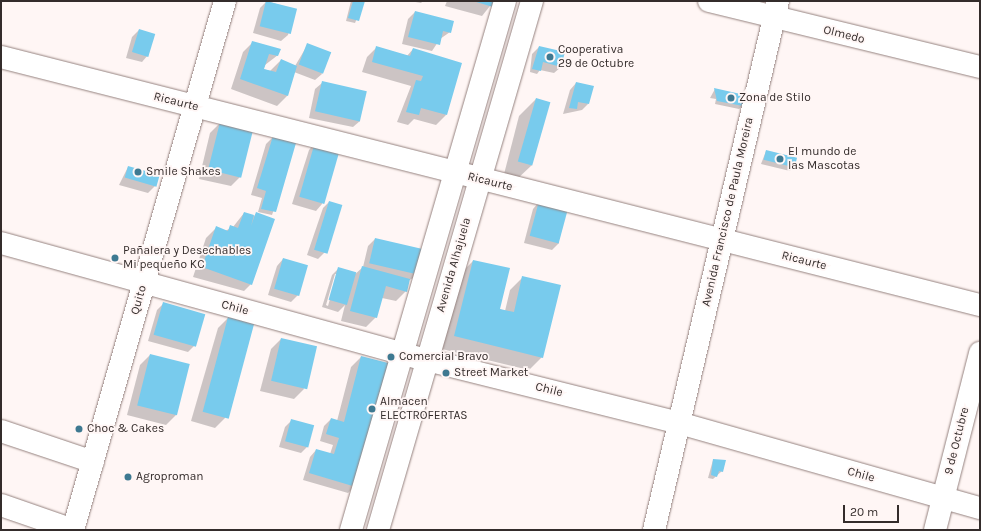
<!DOCTYPE html>
<html>
<head>
<meta charset="utf-8">
<style>
  body { margin:0 }
  #map { position:relative; width:981px; height:531px; overflow:hidden; background:#fff6f5; font-family:Karla,sans-serif }
  div>[style] { position:absolute }
  [style*='--x'] { left:calc(var(--x)*1px); top:calc(var(--y)*1px); width:calc(var(--w)*1px); rotate:calc(var(--a)*1deg) }
  .shadow>* { inset:0; background:#0003 }
  .building>* { inset:0; background:#78cbed; transform-origin:0 0 }
  .roads { filter:drop-shadow(0 0 1px #95827f) drop-shadow(0 0 1px #95827f) }
  .minor>* { height:22px; margin:-11px; padding:0 11px; transform-origin:11px; border-radius:11px; background:#fff }
  .dots>* { width:11px; height:11px; translate:-50% -50%; box-sizing:border-box; border:2px solid #fff6f5; border-radius:50% }
  span { translate:-50% -50%; white-space:nowrap; text-align:center; line-height:1.15; -webkit-text-stroke:3.5px #fff6f5; paint-order:stroke }
  .street-label { font-size:12px; color:#342c2b }
  .poi-label { font-size:12px; color:#342c2b }
  .left { translate:0 -50%; text-align:left }
  .frame { position:absolute; inset:0; border:2px solid #342c2b; pointer-events:none }
  .scale { position:absolute; left:843px; top:505px; width:56px; height:18px; box-sizing:border-box; border:2px solid #342c2b; border-top:0; padding-left:5px; font-size:12px; line-height:14px; white-space:nowrap; color:#342c2b; -webkit-text-stroke:3px #fff6f5; paint-order:stroke }
</style>
</head>
<body>
<div id="map">
  <div class="shadow">
    <i style="clip-path:polygon(267px 1px,295px 10px,288px 35px,281px 41px,253px 33px,260px 8px)"></i>
    <i style="clip-path:polygon(351px 1px,364px 1px,355px 23px,346px 21px)"></i>
    <i style="clip-path:polygon(410px 1px,423px 1px,421px 3px)"></i>
    <i style="clip-path:polygon(447px 1px,494px 1px,482px 16px,445px 6px)"></i>
    <i style="clip-path:polygon(415px 12px,450px 32px,440px 39px,432px 51px,402px 44px,408px 19px)"></i>
    <i style="clip-path:polygon(139px 30px,148px 55px,142px 62px,126px 58px,132px 37px)"></i>
    <i style="clip-path:polygon(253px 42px,278px 55px,265px 65px,263px 69px,270px 71px,281px 60px,295px 66px,308px 44px,322px 74px,315px 80px,294px 72px,287px 96px,277px 106px,231px 89px,243px 52px)"></i>
    <i style="clip-path:polygon(377px 47px,407px 56px,413px 49px,446px 115px,436px 125px,414px 119px,408px 125px,397px 122px,411px 86px,362px 72px,367px 57px)"></i>
    <i style="clip-path:polygon(539px 47px,561px 67px,554px 73px,540px 70px,537px 74px,530px 72px,532px 54px)"></i>
    <i style="clip-path:polygon(322px 83px,360px 121px,353px 127px,309px 118px,315px 89px)"></i>
    <i style="clip-path:polygon(576px 83px,588px 104px,582px 110px,563px 114px,570px 90px)"></i>
    <i style="clip-path:polygon(715px 89px,742px 106px,739px 109px,715px 104px,716px 99px,710px 98px)"></i>
    <i style="clip-path:polygon(536px 99px,532px 165px,515px 181px,503px 178px,519px 116px)"></i>
    <i style="clip-path:polygon(220px 123px,241px 176px,231px 186px,199px 179px,210px 133px)"></i>
    <i style="clip-path:polygon(273px 137px,279px 194px,272px 215px,258px 212px,262px 198px,251px 195px,266px 144px)"></i>
    <i style="clip-path:polygon(315px 143px,322px 204px,316px 211px,292px 204px,309px 150px)"></i>
    <i style="clip-path:polygon(766px 151px,793px 168px,790px 171px,761px 164px)"></i>
    <i style="clip-path:polygon(128px 167px,155px 186px,148px 193px,119px 185px)"></i>
    <i style="clip-path:polygon(329px 202px,325px 252px,318px 259px,307px 255px,323px 208px)"></i>
    <i style="clip-path:polygon(539px 202px,559px 243px,552px 250px,524px 243px,533px 209px)"></i>
    <i style="clip-path:polygon(244px 213px,254px 216px,257px 213px,251px 284px,244px 291px,193px 277px,206px 238px,216px 228px,225px 231px,233px 227px)"></i>
    <i style="clip-path:polygon(evenodd,375px 239px,418px 275px,408px 281px,406px 291px,396px 301px,382px 298px,376px 317px,366px 327px,341px 321px,345px 305px,338px 312px,322px 307px,332px 275px,339px 268px,353px 276px,363px 267px,368px 246px,375px 239px,335px 274px,337px 274px,328px 306px,326px 305px,335px 274px)"></i>
    <i style="clip-path:polygon(283px 259px,298px 295px,291px 302px,268px 295px,277px 266px)"></i>
    <i style="clip-path:polygon(473px 261px,499px 309px,505px 311px,510px 290px,523px 277px,542px 357px,529px 370px,442px 349px,460px 274px)"></i>
    <i style="clip-path:polygon(164px 303px,194px 346px,188px 352px,148px 341px,157px 310px)"></i>
    <i style="clip-path:polygon(228px 318px,225px 418px,215px 428px,191px 421px,218px 328px)"></i>
    <i style="clip-path:polygon(281px 339px,304px 389px,294px 399px,260px 391px,271px 349px)"></i>
    <i style="clip-path:polygon(150px 355px,176px 415px,166px 425px,127px 415px,140px 365px)"></i>
    <i style="clip-path:polygon(361px 357px,355px 486px,348px 493px,303px 480px,310px 457px,316px 450px,330px 454px,333px 445px,320px 441px,324px 426px,331px 419px,337px 421px,351px 367px)"></i>
    <i style="clip-path:polygon(292px 420px,308px 446px,301px 453px,279px 447px,285px 427px)"></i>
    <i style="clip-path:polygon(713px 460px,722px 471px,713px 479px,708px 478px)"></i>
  </div>
  <div class="building">
    <i style="left:266px;top:1px;width:32px;height:26px;rotate:14deg"></i>
    <i style="clip-path:polygon(353px 1px,365px 1px,359px 21px,348px 18px)"></i>
    <i style="clip-path:polygon(473px 1px,495px 1px,493px 7px)"></i>
    <i style="clip-path:polygon(415px 11px,454px 21px,451px 33px,443px 31px,440px 45px,408px 37px)"></i>
    <i style="left:139px;top:29px;width:17px;height:24px;rotate:17deg"></i>
    <i style="clip-path:polygon(252px 41px,281px 49px,278px 56px,269px 54px,264px 69px,276px 72px,281px 59px,297px 66px,288px 96px,240px 79px)"></i>
    <i style="left:307px;top:43px;width:26px;height:23px;rotate:21deg"></i>
    <i style="clip-path:polygon(376px 46px,410px 56px,413px 48px,462px 63px,447px 115px,421px 108px,419px 115px,406px 112px,416px 80px,421px 81px,423px 76px,372px 62px)"></i>
    <i style="clip-path:polygon(539px 46px,565px 52px,561px 67px,543px 62px,541px 71px,532px 69px)"></i>
    <i style="left:322px;top:81px;width:46px;height:31px;rotate:13deg"></i>
    <i style="clip-path:polygon(576px 82px,594px 86px,589px 104px,578px 102px,577px 109px,569px 108px)"></i>
    <i style="clip-path:polygon(714px 88px,745px 95px,743px 106px,717px 101px)"></i>
    <i style="left:536px;top:98px;width:15px;height:66px;rotate:16deg"></i>
    <i style="left:220px;top:122px;width:34px;height:49px;rotate:14deg"></i>
    <i style="clip-path:polygon(273px 136px,296px 143px,276px 212px,261px 209px,266px 191px,257px 188px)"></i>
    <i style="left:315px;top:142px;width:26px;height:57px;rotate:16deg"></i>
    <i style="left:766px;top:150px;width:32px;height:10px;rotate:14deg"></i>
    <i style="left:128px;top:166px;width:33px;height:12px;rotate:16deg"></i>
    <i style="left:329px;top:201px;width:14px;height:51px;rotate:17deg"></i>
    <i style="left:539px;top:201px;width:30px;height:36px;rotate:15deg"></i>
    <i style="clip-path:polygon(244px 212px,254px 215px,251px 226px,256px 212px,275px 219px,252px 285px,202px 267px,216px 226px,228px 231px,230px 225px,238px 228px)"></i>
    <i style="left:375px;top:238px;width:51px;height:26px;rotate:13deg"></i>
    <i style="left:283px;top:258px;width:26px;height:32px;rotate:16deg"></i>
    <i style="clip-path:polygon(473px 260px,510px 268px,500px 309px,514px 312px,522px 276px,561px 285px,543px 358px,454px 336px)"></i>
    <i style="clip-path:polygon(362px 266px,410px 279px,407px 292px,386px 286px,377px 318px,350px 311px)"></i>
    <i style="left:338px;top:267px;width:19px;height:34px;rotate:16deg"></i>
    <i style="left:163px;top:302px;width:44px;height:34px;rotate:16deg"></i>
    <i style="left:228px;top:317px;width:27px;height:98px;rotate:15deg"></i>
    <i style="left:281px;top:338px;width:37px;height:44px;rotate:13deg"></i>
    <i style="left:150px;top:354px;width:41px;height:53px;rotate:14deg"></i>
    <i style="clip-path:polygon(361px 356px,392px 364px,356px 487px,309px 473px,316px 449px,334px 454px,339px 438px,326px 434px,331px 418px,344px 422px)"></i>
    <i style="left:291px;top:419px;width:24px;height:23px;rotate:15deg"></i>
    <i style="clip-path:polygon(713px 459px,726px 460px,723px 472px,719px 471px,717px 477px,711px 475px)"></i>
  </div>
  <div class="roads">
    <div class="minor">
      <i style="--x:709;--y:1;--w:279;--a:13.7"></i>
      <i style="--x:1;--y:57;--w:1010;--a:14.22"></i>
      <i style="--x:1;--y:243;--w:442;--a:15.4"></i>
      <i style="--x:427;--y:360;--w:260;--a:14"></i>
      <i style="--x:679;--y:423;--w:313;--a:15.8"></i>
      <i style="--x:1;--y:431;--w:97;--a:18.6"></i>
      <i style="--x:1;--y:505;--w:76;--a:19.1"></i>
      <i style="--x:73;--y:530;--w:550;--a:-73.97"></i>
      <i style="--x:351;--y:530;--w:551;--a:-73.77"></i>
      <i style="--x:378;--y:530;--w:551;--a:-73.77"></i>
      <i style="--x:654;--y:530;--w:543;--a:-76.81"></i>
      <i style="--x:935;--y:530;--w:183;--a:-75.7"></i>
    </div>
  </div>
  <div class="dots">
    <i style="left:550px;top:57px;background:#3e7991"></i>
    <i style="left:731px;top:98px;background:#3e7991"></i>
    <i style="left:780px;top:159px;background:#3e7991"></i>
    <i style="left:138px;top:172px;background:#3e7991"></i>
    <i style="left:115px;top:258px;background:#3e7991"></i>
    <i style="left:391px;top:357px;background:#3e7991"></i>
    <i style="left:446px;top:373px;background:#3e7991"></i>
    <i style="left:372px;top:409px;background:#3e7991"></i>
    <i style="left:79px;top:429px;background:#3e7991"></i>
    <i style="left:128px;top:477px;background:#3e7991"></i>
  </div>
  <div class="street-label">
    <span style="left:844px;top:35px;rotate:14deg">Olmedo</span>
    <span style="left:176px;top:102px;rotate:14deg">Ricaurte</span>
    <span style="left:490px;top:182px;rotate:14deg">Ricaurte</span>
    <span style="left:728px;top:212px;rotate:-77deg">Avenida Francisco de Paula Moreira</span>
    <span style="left:804px;top:261px;rotate:14deg">Ricaurte</span>
    <span style="left:454px;top:265px;rotate:-74deg">Avenida Alhajuela</span>
    <span style="left:139px;top:300px;rotate:-74deg">Quito</span>
    <span style="left:235px;top:308px;rotate:15deg">Chile</span>
    <span style="left:549px;top:390px;rotate:14deg">Chile</span>
    <span style="left:957px;top:441px;rotate:-76deg">9 de Octubre</span>
    <span style="left:861px;top:475px;rotate:16deg">Chile</span>
  </div>
  <div class="poi-label">
    <span class="left" style="left:558px;top:57px">Cooperativa<br>29 de Octubre</span>
    <span class="left" style="left:739px;top:98px">Zona de Stilo</span>
    <span class="left" style="left:788px;top:159px">El mundo de<br>las Mascotas</span>
    <span class="left" style="left:146px;top:172px">Smile Shakes</span>
    <span class="left" style="left:123px;top:258px">Pañalera y Desechables<br>Mi pequeño KC</span>
    <span class="left" style="left:399px;top:357px">Comercial Bravo</span>
    <span class="left" style="left:454px;top:373px">Street Market</span>
    <span class="left" style="left:380px;top:409px">Almacen<br>ELECTROFERTAS</span>
    <span class="left" style="left:87px;top:429px">Choc &amp; Cakes</span>
    <span class="left" style="left:136px;top:477px">Agroproman</span>
  </div>
  <div class="frame"></div>
  <div class="scale">20 m</div>
</div>
</body>
</html>
